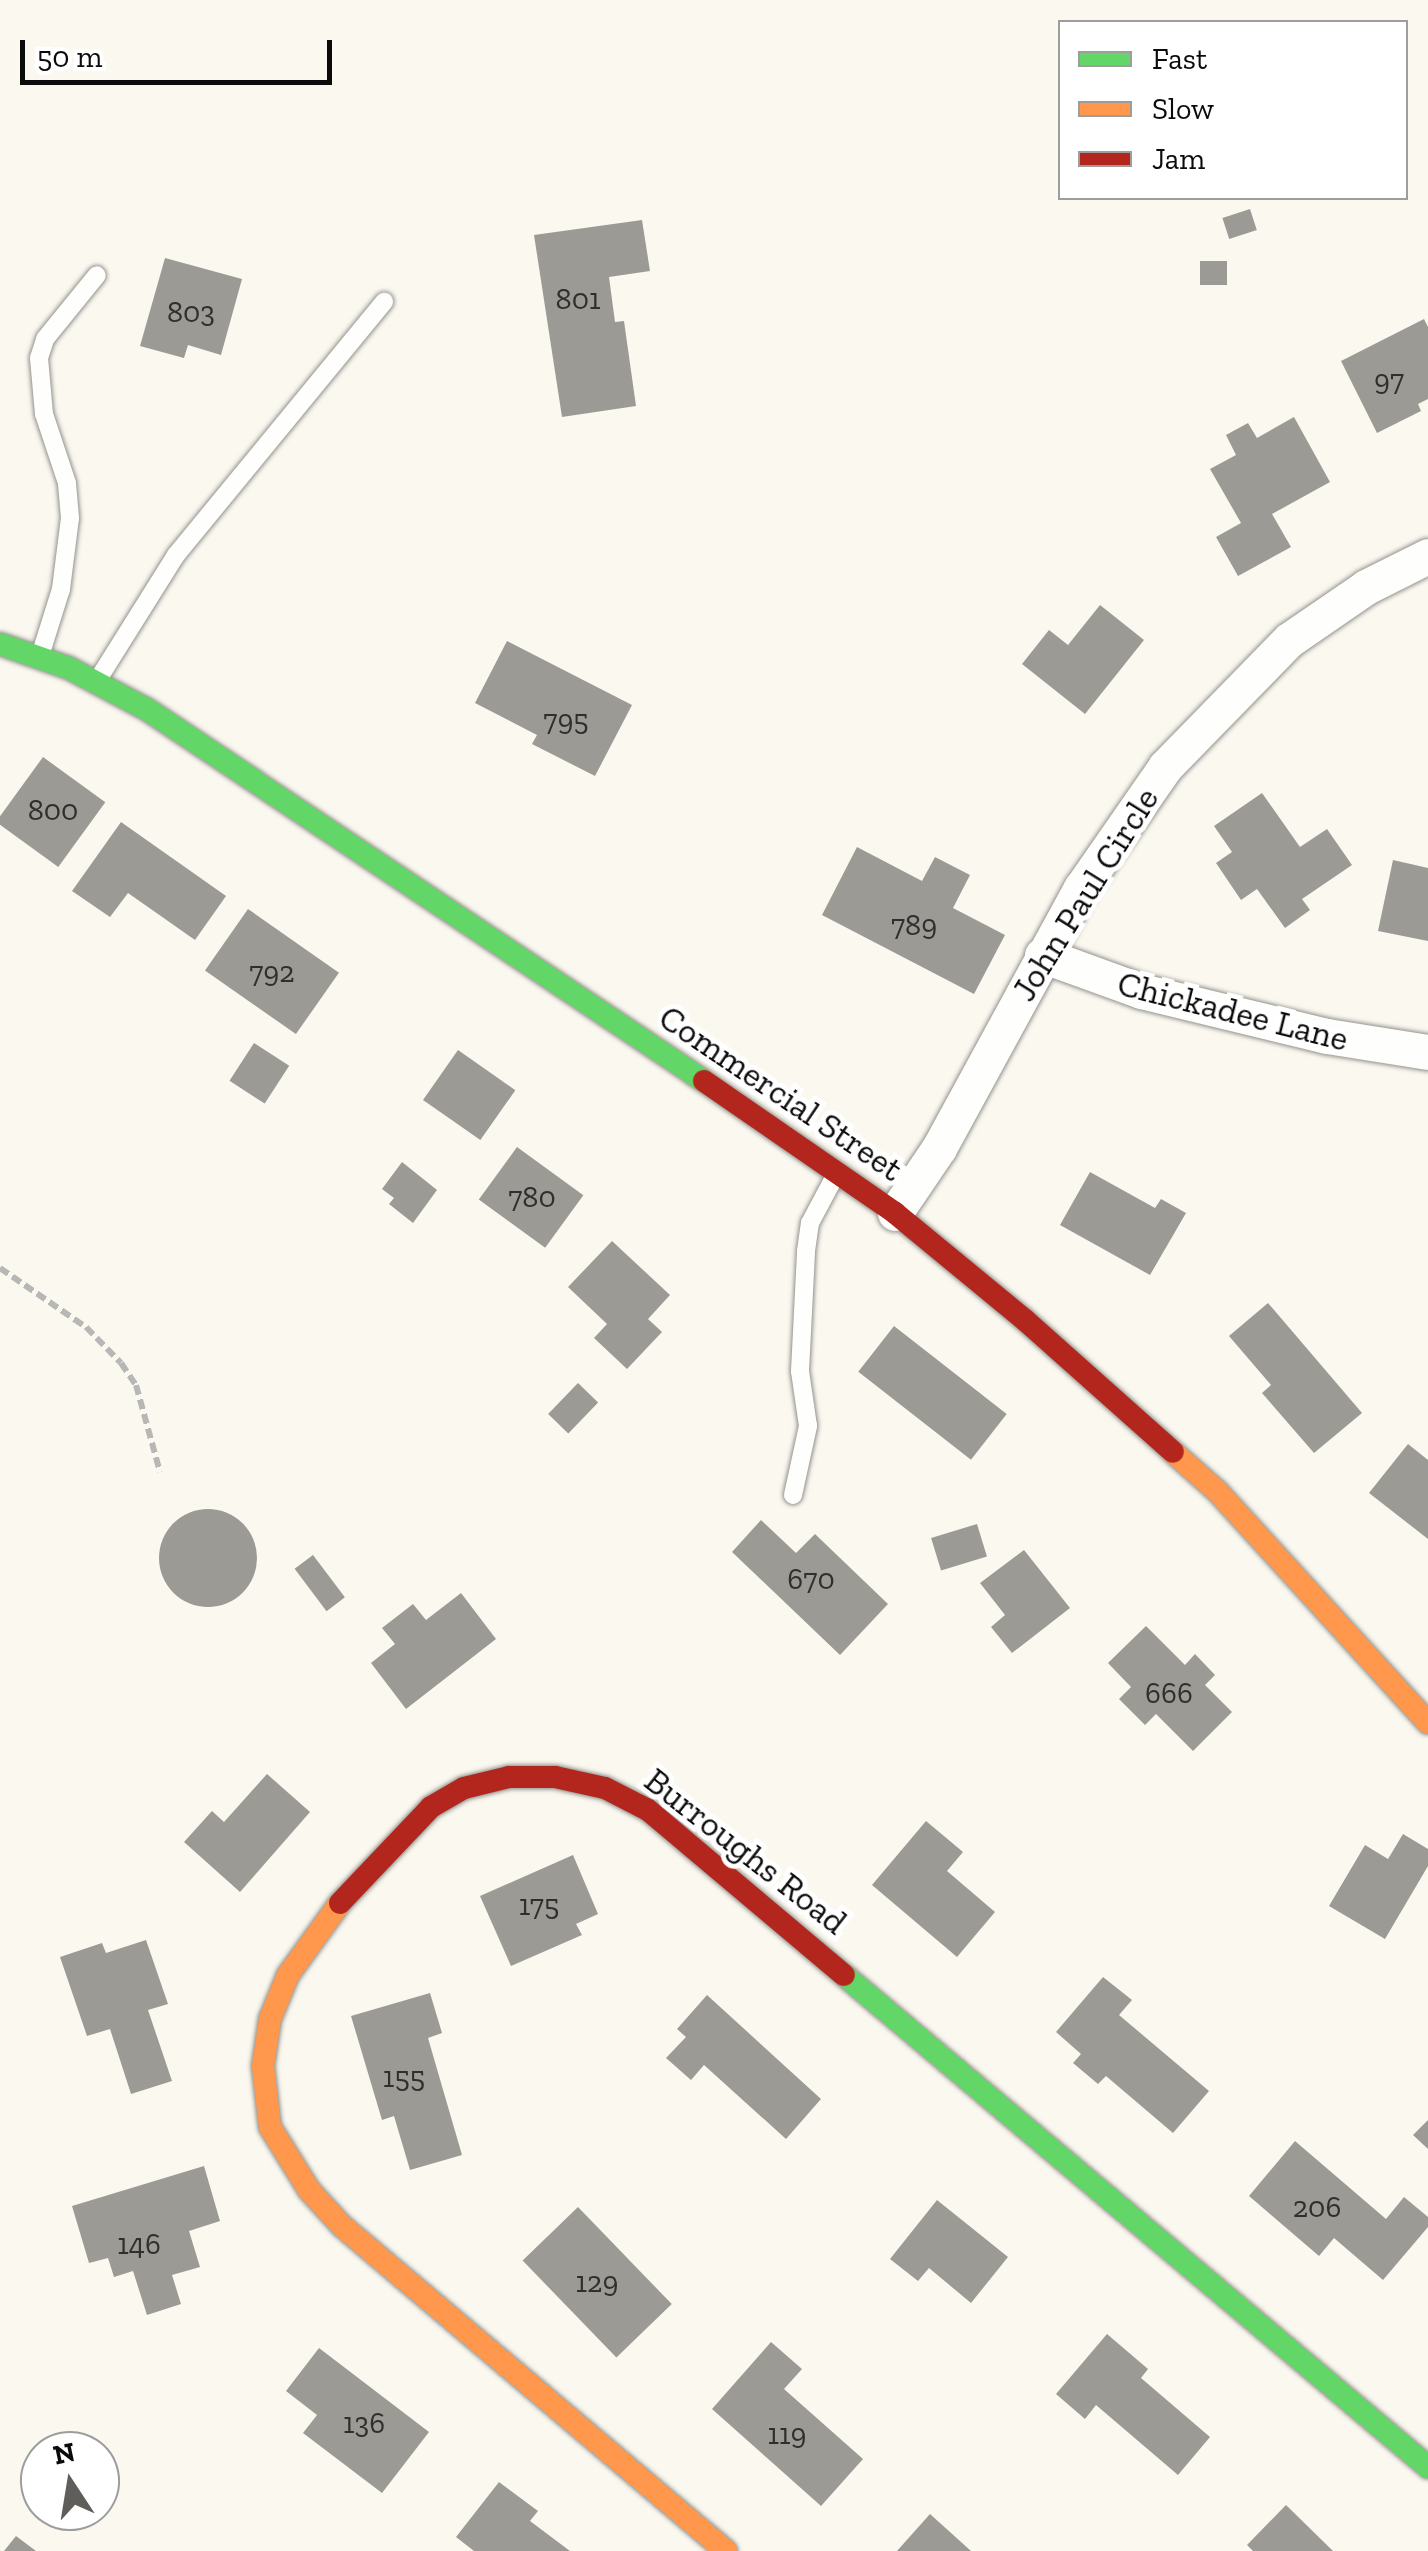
<!DOCTYPE html>
<html>
<head>
<meta charset="utf-8">
<style>
  body { margin:0 }
  #map { position:relative; width:1428px; height:2551px; overflow:hidden; background:#faf8ef; font-family:"Zilla Slab",serif }
  div>[style] { position:absolute }
  [style*='--x'] { left:calc(var(--x)*1px); top:calc(var(--y)*1px); width:calc(var(--w)*1px); rotate:calc(var(--a)*1deg) }
  .building>* { inset:0; background:#9c9a95; transform-origin:0 0 }
  .round { border-radius:50% }
  .path>* { height:6px; margin-top:-3px; transform-origin:0; background:repeating-linear-gradient(90deg,#b7b7b5 0 10px,transparent 0 15px) }
  .roads { filter:drop-shadow(0 0 2px #93928e) drop-shadow(0 0 2px #93928e) }
  .lane>* { height:18px; margin:-9px; padding:0 9px; transform-origin:9px; border-radius:9px; background:#fefefd }
  .street>* { height:35px; margin:-17.5px; padding:0 17.5px; transform-origin:17.5px; border-radius:17.5px; background:#fefefd }
  .fast>* { height:22px; margin:-11px; padding:0 11px; transform-origin:11px; border-radius:11px; background:#63d668 }
  .slow>* { height:22px; margin:-11px; padding:0 11px; transform-origin:11px; border-radius:11px; background:#ff974d }
  .jam>* { height:22px; margin:-11px; padding:0 11px; transform-origin:11px; border-radius:11px; background:#b3261e }
  span { translate:-50% -50%; white-space:nowrap; text-align:center; line-height:1.15; -webkit-text-stroke:10px #fff; paint-order:stroke }
  .number-label { font-size:30px; color:#2f2f2e }
  .number-label span { -webkit-text-stroke-width:0 }
  .street-label { font-size:35px; color:#0b0b0b }
  .legend { position:absolute; left:1058px; top:20px; width:350px; height:180px; box-sizing:border-box; background:#fff; border:2px solid #9d9d9d; margin:0; padding:12px 18px; list-style:none; font-size:30px; color:#0b0b0b }
  .legend li { display:flex; align-items:center; gap:20px; height:50px }
  .legend b { width:50px; border:2px solid #9d9d9d }
  .north { position:absolute; left:20px; top:2431px; width:100px; height:100px; box-sizing:border-box; background:#fff; border:2px solid #9d9d9d; border-radius:50%; rotate:348deg; font-size:28px; font-weight:700; line-height:40px; text-align:center; color:#0b0b0b }
  .north::after { content:''; display:block; margin:auto; width:35px; height:45px; background:#5f5e5b; clip-path:polygon(50% 0,100% 100%,50% 72%,0 100%) }
  .scale { position:absolute; left:20px; top:40px; width:312px; height:45px; box-sizing:border-box; border:5px solid #0b0b0b; border-top:0; padding-left:12px; font-size:30px; line-height:35px; white-space:nowrap; color:#0b0b0b; -webkit-text-stroke:8px #fff; paint-order:stroke }
</style>
</head>
<body>
<div id="map">
  <div class="building">
    <i style="left:1250px;top:209px;width:22px;height:29px;rotate:72deg"></i>
    <i style="clip-path:polygon(642px 220px,650px 271px,609px 277px,615px 322px,624px 321px,636px 406px,562px 417px,534px 235px)"></i>
    <i style="clip-path:polygon(165px 258px,242px 279px,221px 355px,188px 345px,184px 358px,140px 346px)"></i>
    <i style="left:1200px;top:261px;width:27px;height:24px"></i>
    <i style="clip-path:polygon(1424px 319px,1428px 327px,1428px 399px,1418px 404px,1421px 411px,1377px 433px,1341px 361px)"></i>
    <i style="clip-path:polygon(1294px 417px,1330px 482px,1272px 514px,1291px 547px,1238px 576px,1216px 537px,1241px 523px,1210px 469px,1236px 455px,1226px 435px,1248px 423px,1257px 438px)"></i>
    <i style="clip-path:polygon(1100px 605px,1144px 640px,1085px 714px,1022px 664px,1049px 630px,1068px 645px)"></i>
    <i style="clip-path:polygon(507px 641px,632px 705px,595px 776px,532px 744px,537px 735px,475px 703px)"></i>
    <i style="left:43px;top:757px;width:77px;height:80px;rotate:36deg"></i>
    <i style="clip-path:polygon(1262px 793px,1300px 847px,1327px 829px,1352px 865px,1302px 899px,1310px 910px,1285px 928px,1257px 889px,1241px 900px,1216px 863px,1232px 852px,1214px 826px)"></i>
    <i style="clip-path:polygon(121px 822px,226px 896px,195px 940px,128px 893px,110px 917px,72px 891px)"></i>
    <i style="clip-path:polygon(857px 847px,922px 881px,935px 857px,970px 875px,953px 908px,1005px 935px,974px 994px,822px 915px)"></i>
    <i style="clip-path:polygon(1393px 860px,1428px 868px,1428px 941px,1378px 931px)"></i>
    <i style="left:248px;top:909px;width:111px;height:75px;rotate:35deg"></i>
    <i style="left:254px;top:1043px;width:42px;height:45px;rotate:33deg"></i>
    <i style="left:458px;top:1050px;width:70px;height:61px;rotate:35deg"></i>
    <i style="left:517px;top:1147px;width:82px;height:65px;rotate:36deg"></i>
    <i style="clip-path:polygon(402px 1162px,437px 1190px,413px 1223px,389px 1204px,394px 1198px,382px 1189px)"></i>
    <i style="clip-path:polygon(1090px 1172px,1155px 1208px,1161px 1199px,1186px 1213px,1150px 1275px,1060px 1225px)"></i>
    <i style="clip-path:polygon(612px 1241px,670px 1295px,648px 1319px,662px 1332px,627px 1369px,594px 1338px,607px 1324px,568px 1287px)"></i>
    <i style="clip-path:polygon(1268px 1303px,1362px 1413px,1314px 1453px,1262px 1393px,1271px 1385px,1229px 1336px)"></i>
    <i style="left:894px;top:1326px;width:143px;height:58px;rotate:38deg"></i>
    <i style="left:578px;top:1383px;width:28px;height:43px;rotate:44deg"></i>
    <i style="clip-path:polygon(1408px 1444px,1428px 1460px,1428px 1539px,1369px 1493px)"></i>
    <i class="round" style="left:159px;top:1509px;width:98px;height:98px"></i>
    <i style="clip-path:polygon(761px 1520px,796px 1553px,815px 1534px,888px 1604px,840px 1655px,732px 1552px)"></i>
    <i style="left:977px;top:1524px;width:34px;height:48px;rotate:73deg"></i>
    <i style="clip-path:polygon(1024px 1550px,1070px 1608px,1012px 1653px,991px 1627px,1005px 1615px,980px 1583px)"></i>
    <i style="left:313px;top:1555px;width:53px;height:23px;rotate:53deg"></i>
    <i style="clip-path:polygon(461px 1593px,496px 1639px,406px 1709px,371px 1663px,395px 1644px,382px 1628px,413px 1604px,426px 1620px)"></i>
    <i style="clip-path:polygon(1146px 1626px,1185px 1665px,1195px 1654px,1215px 1675px,1205px 1685px,1232px 1712px,1193px 1751px,1156px 1714px,1145px 1725px,1119px 1699px,1131px 1687px,1108px 1663px)"></i>
    <i style="clip-path:polygon(267px 1774px,310px 1812px,240px 1892px,184px 1842px,212px 1811px,224px 1822px)"></i>
    <i style="clip-path:polygon(926px 1821px,963px 1852px,947px 1871px,995px 1912px,957px 1957px,872px 1885px)"></i>
    <i style="clip-path:polygon(1403px 1834px,1428px 1849px,1428px 1866px,1385px 1939px,1329px 1906px,1365px 1845px,1388px 1859px)"></i>
    <i style="clip-path:polygon(573px 1855px,598px 1914px,576px 1924px,582px 1935px,511px 1966px,480px 1896px)"></i>
    <i style="clip-path:polygon(146px 1940px,168px 2004px,148px 2010px,172px 2081px,131px 2094px,110px 2029px,87px 2036px,60px 1957px,102px 1943px,106px 1953px)"></i>
    <i style="clip-path:polygon(1103px 1977px,1132px 2000px,1119px 2015px,1209px 2091px,1173px 2133px,1106px 2076px,1098px 2084px,1073px 2063px,1081px 2054px,1056px 2032px)"></i>
    <i style="clip-path:polygon(430px 1993px,442px 2033px,428px 2038px,462px 2155px,410px 2170px,394px 2116px,382px 2120px,351px 2016px)"></i>
    <i style="clip-path:polygon(707px 1995px,821px 2099px,786px 2139px,704px 2065px,691px 2080px,666px 2058px,686px 2037px,677px 2029px)"></i>
    <i style="clip-path:polygon(1428px 2120px,1428px 2149px,1413px 2135px)"></i>
    <i style="clip-path:polygon(1295px 2141px,1386px 2219px,1404px 2197px,1428px 2217px,1428px 2227px,1383px 2280px,1334px 2238px,1319px 2256px,1249px 2196px)"></i>
    <i style="clip-path:polygon(204px 2166px,220px 2221px,189px 2231px,200px 2267px,172px 2275px,181px 2304px,147px 2315px,133px 2271px,114px 2277px,108px 2258px,89px 2263px,72px 2206px)"></i>
    <i style="clip-path:polygon(937px 2200px,1008px 2257px,971px 2303px,929px 2268px,918px 2281px,890px 2259px)"></i>
    <i style="left:578px;top:2207px;width:135px;height:77px;rotate:46deg"></i>
    <i style="clip-path:polygon(1107px 2334px,1148px 2369px,1141px 2378px,1210px 2437px,1178px 2475px,1096px 2405px,1085px 2419px,1056px 2394px)"></i>
    <i style="clip-path:polygon(771px 2342px,802px 2369px,784px 2389px,863px 2459px,821px 2506px,712px 2409px)"></i>
    <i style="clip-path:polygon(319px 2348px,429px 2432px,382px 2493px,303px 2433px,317px 2415px,286px 2391px)"></i>
    <i style="clip-path:polygon(499px 2482px,538px 2511px,530px 2521px,570px 2551px,474px 2551px,456px 2537px)"></i>
    <i style="clip-path:polygon(1286px 2505px,1333px 2551px,1253px 2551px,1247px 2545px)"></i>
    <i style="clip-path:polygon(930px 2514px,971px 2551px,897px 2551px)"></i>
    <i style="clip-path:polygon(16px 2536px,36px 2551px,4px 2551px)"></i>
  </div>
  <div class="path">
    <i style="--x:0;--y:1268;--w:104;--a:34.5"></i>
    <i style="--x:86;--y:1327;--w:50;--a:45.8"></i>
    <i style="--x:121;--y:1363;--w:27;--a:56"></i>
    <i style="--x:136;--y:1385;--w:90;--a:74.6"></i>
  </div>
  <div class="roads">
    <div class="lane">
      <i style="--x:40;--y:656;--w:70;--a:-72.6"></i>
      <i style="--x:61;--y:589;--w:72;--a:-82.8"></i>
      <i style="--x:70;--y:518;--w:35;--a:-95"></i>
      <i style="--x:67;--y:483;--w:73;--a:-108.4"></i>
      <i style="--x:44;--y:414;--w:56;--a:-95.1"></i>
      <i style="--x:39;--y:358;--w:20;--a:-72"></i>
      <i style="--x:45;--y:339;--w:82;--a:-50.9"></i>
      <i style="--x:97;--y:681;--w:149;--a:-57.9"></i>
      <i style="--x:176;--y:555;--w:328;--a:-50.6"></i>
      <i style="--x:793;--y:1495;--w:71;--a:-77.7"></i>
      <i style="--x:808;--y:1426;--w:56;--a:-98.3"></i>
      <i style="--x:800;--y:1371;--w:120;--a:-87.1"></i>
      <i style="--x:806;--y:1251;--w:28;--a:-82"></i>
      <i style="--x:810;--y:1223;--w:55;--a:-62"></i>
    </div>
    <div class="street">
      <i style="--x:1042;--y:955;--w:105;--a:20"></i>
      <i style="--x:1141;--y:991;--w:191;--a:13.6"></i>
      <i style="--x:1327;--y:1036;--w:102;--a:9"></i>
      <i style="--x:895;--y:1213;--w:78;--a:-55.9"></i>
      <i style="--x:939;--y:1148;--w:296;--a:-61.4"></i>
      <i style="--x:1081;--y:888;--w:147;--a:-55.2"></i>
      <i style="--x:1165;--y:767;--w:177;--a:-45.7"></i>
      <i style="--x:1289;--y:640;--w:93;--a:-34.5"></i>
      <i style="--x:1366;--y:587;--w:69;--a:-26.6"></i>
    </div>
    <div class="fast">
      <i style="--x:0;--y:644;--w:73;--a:19.2"></i>
      <i style="--x:69;--y:668;--w:89;--a:28"></i>
      <i style="--x:148;--y:710;--w:668;--a:33.71"></i>
      <i style="--x:844;--y:1975;--w:764;--a:40.11"></i>
    </div>
    <div class="slow">
      <i style="--x:1173;--y:1452;--w:60;--a:41.6"></i>
      <i style="--x:1218;--y:1492;--w:312;--a:47.7"></i>
      <i style="--x:340;--y:1903;--w:89;--a:125.8"></i>
      <i style="--x:288;--y:1975;--w:48;--a:112.2"></i>
      <i style="--x:270;--y:2019;--w:48;--a:98.5"></i>
      <i style="--x:263;--y:2066;--w:61;--a:83.5"></i>
      <i style="--x:270;--y:2127;--w:74;--a:58.2"></i>
      <i style="--x:309;--y:2190;--w:49;--a:47.5"></i>
      <i style="--x:342;--y:2226;--w:503;--a:40.24"></i>
    </div>
    <div class="jam">
      <i style="--x:704;--y:1081;--w:232;--a:34.6"></i>
      <i style="--x:895;--y:1213;--w:168;--a:39.5"></i>
      <i style="--x:1025;--y:1320;--w:198;--a:41.7"></i>
      <i style="--x:340;--y:1903;--w:132;--a:-46.5"></i>
      <i style="--x:431;--y:1807;--w:38;--a:-30"></i>
      <i style="--x:464;--y:1788;--w:46;--a:-13.7"></i>
      <i style="--x:509;--y:1777;--w:46;--a:0"></i>
      <i style="--x:555;--y:1777;--w:51;--a:12.4"></i>
      <i style="--x:605;--y:1788;--w:48;--a:27.1"></i>
      <i style="--x:648;--y:1810;--w:256;--a:40.1"></i>
    </div>
  </div>
  <div class="number-label">
    <span style="left:578px;top:299px">801</span>
    <span style="left:191px;top:312px">803</span>
    <span style="left:1389px;top:380px">97</span>
    <span style="left:566px;top:720px">795</span>
    <span style="left:53px;top:810px">800</span>
    <span style="left:914px;top:925px">789</span>
    <span style="left:272px;top:972px">792</span>
    <span style="left:532px;top:1197px">780</span>
    <span style="left:811px;top:1579px">670</span>
    <span style="left:1169px;top:1693px">666</span>
    <span style="left:539px;top:1905px">175</span>
    <span style="left:404px;top:2077px">155</span>
    <span style="left:1317px;top:2207px">206</span>
    <span style="left:139px;top:2244px">146</span>
    <span style="left:597px;top:2282px">129</span>
    <span style="left:364px;top:2423px">136</span>
    <span style="left:787px;top:2434px">119</span>
  </div>
  <div class="street-label">
    <span style="left:1085px;top:894px;rotate:-58deg">John Paul Circle</span>
    <span style="left:1233px;top:1011px;rotate:14deg">Chickadee Lane</span>
    <span style="left:781px;top:1093px;rotate:34deg">Commercial Street</span>
    <span style="left:746px;top:1851px;rotate:38deg">Burroughs Road</span>
  </div>
  <ul class="legend">
  <li><b style="height:12px;background:#63d668"></b>Fast</li>
  <li><b style="height:12px;background:#ff974d"></b>Slow</li>
  <li><b style="height:12px;background:#b3261e"></b>Jam</li>
  </ul>
  <div class="north">N</div>
  <div class="scale">50 m</div>
</div>
</body>
</html>
